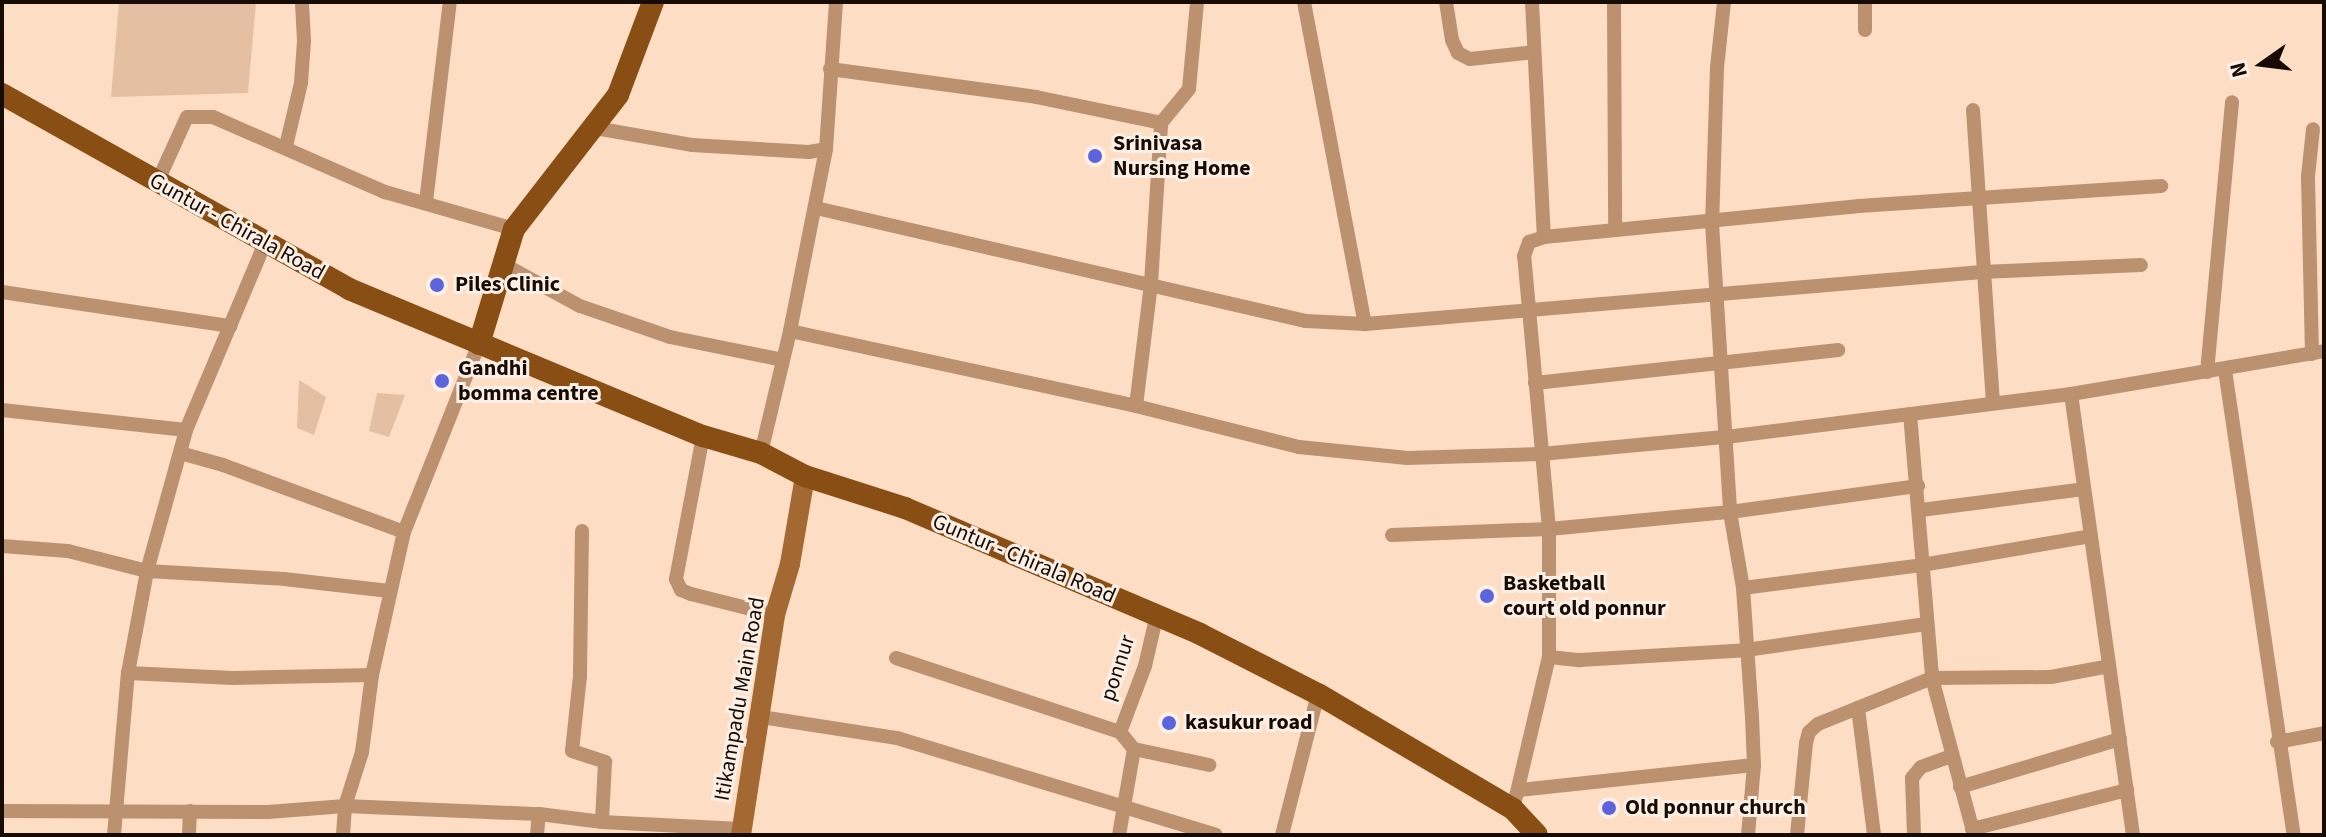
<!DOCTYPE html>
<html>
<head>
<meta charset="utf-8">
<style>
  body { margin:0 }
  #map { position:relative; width:2326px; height:837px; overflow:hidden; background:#fddec5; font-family:"Source Sans 3",sans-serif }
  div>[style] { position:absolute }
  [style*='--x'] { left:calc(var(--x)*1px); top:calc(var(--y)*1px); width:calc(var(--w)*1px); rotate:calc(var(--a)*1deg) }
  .green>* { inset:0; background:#e4bfa2 }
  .street>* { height:14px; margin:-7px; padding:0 7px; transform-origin:7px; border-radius:7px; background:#bb9170 }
  .secondary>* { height:20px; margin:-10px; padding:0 10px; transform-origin:10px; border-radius:10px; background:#a46832 }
  .primary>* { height:22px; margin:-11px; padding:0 11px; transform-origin:11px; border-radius:11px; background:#884e14 }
  .dots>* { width:22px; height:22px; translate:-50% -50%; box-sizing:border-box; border:4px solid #fcefe5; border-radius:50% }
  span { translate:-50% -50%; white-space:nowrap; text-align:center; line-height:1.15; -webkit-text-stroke:6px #fcefe5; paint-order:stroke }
  .poi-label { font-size:22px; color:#160c05; font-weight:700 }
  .left { translate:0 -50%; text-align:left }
  .street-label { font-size:22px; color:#160c05 }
  .frame { position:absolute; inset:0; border:4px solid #160c05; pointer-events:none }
  .north { position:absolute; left:2222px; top:24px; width:80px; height:80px; -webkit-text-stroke:6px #fcefe5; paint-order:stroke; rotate:256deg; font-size:22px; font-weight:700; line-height:32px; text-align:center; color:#160c05 }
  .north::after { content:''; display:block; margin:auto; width:28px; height:36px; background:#160c05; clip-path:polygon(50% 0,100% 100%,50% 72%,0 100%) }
</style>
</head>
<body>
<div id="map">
  <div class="green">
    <i style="clip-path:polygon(119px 2px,256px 2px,248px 93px,111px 97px)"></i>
    <i style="clip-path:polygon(299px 380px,326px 397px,314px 435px,297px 428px)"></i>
    <i style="clip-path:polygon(377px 393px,405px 395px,389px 437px,369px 431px)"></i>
  </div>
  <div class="street">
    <i style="--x:1304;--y:2;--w:328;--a:79.3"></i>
    <i style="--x:1446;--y:2;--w:38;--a:81"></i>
    <i style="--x:1452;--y:40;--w:14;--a:65"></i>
    <i style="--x:1458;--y:53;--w:13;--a:27"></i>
    <i style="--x:1470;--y:59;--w:64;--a:-6.2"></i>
    <i style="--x:1532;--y:2;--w:235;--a:87.1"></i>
    <i style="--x:1614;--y:2;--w:228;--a:89.7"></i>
    <i style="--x:1724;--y:2;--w:65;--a:96.1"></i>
    <i style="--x:1717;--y:67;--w:156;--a:91.8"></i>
    <i style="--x:1712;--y:223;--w:290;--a:86.4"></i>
    <i style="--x:1730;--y:512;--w:77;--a:80.3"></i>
    <i style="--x:1743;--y:588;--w:129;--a:86"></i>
    <i style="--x:1752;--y:717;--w:48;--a:87.6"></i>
    <i style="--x:1754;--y:765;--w:70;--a:94.9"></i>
    <i style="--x:1865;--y:30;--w:28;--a:-90"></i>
    <i style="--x:830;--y:69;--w:208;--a:7.7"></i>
    <i style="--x:1036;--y:97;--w:128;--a:11.7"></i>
    <i style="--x:1973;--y:110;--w:293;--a:86.1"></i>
    <i style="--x:595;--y:128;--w:98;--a:9.9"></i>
    <i style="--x:692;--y:145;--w:117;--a:3.4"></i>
    <i style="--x:809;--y:152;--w:17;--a:-10"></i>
    <i style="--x:286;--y:146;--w:65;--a:-76.6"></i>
    <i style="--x:301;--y:83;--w:42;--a:-85.9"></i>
    <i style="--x:304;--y:41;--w:39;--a:-93"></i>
    <i style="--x:157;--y:183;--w:72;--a:-65.6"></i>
    <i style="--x:187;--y:117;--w:26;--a:0"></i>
    <i style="--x:213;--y:117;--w:188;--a:23.6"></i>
    <i style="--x:385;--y:192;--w:134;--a:16"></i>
    <i style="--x:426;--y:202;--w:201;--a:-83.2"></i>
    <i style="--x:816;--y:208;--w:503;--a:12.99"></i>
    <i style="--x:1306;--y:321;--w:59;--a:2.9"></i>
    <i style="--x:1365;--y:324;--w:619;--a:-4.82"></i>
    <i style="--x:1982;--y:272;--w:159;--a:-2.5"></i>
    <i style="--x:501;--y:263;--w:90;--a:28.6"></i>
    <i style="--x:580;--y:306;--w:95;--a:19"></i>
    <i style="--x:670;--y:337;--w:115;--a:11.5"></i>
    <i style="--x:2;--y:292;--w:231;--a:8.5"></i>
    <i style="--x:790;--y:331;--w:354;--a:12.2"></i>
    <i style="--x:1136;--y:406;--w:168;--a:14.1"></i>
    <i style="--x:1299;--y:447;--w:109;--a:5.8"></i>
    <i style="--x:1407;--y:458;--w:134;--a:-1.7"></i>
    <i style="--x:1541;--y:454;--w:186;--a:-5.3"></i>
    <i style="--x:1726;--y:437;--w:348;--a:-7.1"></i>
    <i style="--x:2071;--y:394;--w:257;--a:-9.6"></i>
    <i style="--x:2312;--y:354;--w:178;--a:-91.3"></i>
    <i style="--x:2308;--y:176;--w:47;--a:-83.9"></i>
    <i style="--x:2225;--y:370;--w:468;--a:81.6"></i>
    <i style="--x:2207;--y:372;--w:271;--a:-84.7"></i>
    <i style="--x:1535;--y:383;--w:305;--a:-6.2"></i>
    <i style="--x:2071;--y:394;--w:445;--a:82"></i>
    <i style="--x:1136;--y:406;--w:123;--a:-83"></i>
    <i style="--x:1151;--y:284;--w:161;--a:-86.4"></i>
    <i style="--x:1161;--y:123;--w:44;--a:-50.5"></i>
    <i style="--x:1189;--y:89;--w:87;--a:-84.7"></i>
    <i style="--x:2;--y:410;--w:185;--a:6.2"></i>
    <i style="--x:1910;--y:414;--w:265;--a:85.2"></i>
    <i style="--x:1932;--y:678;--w:163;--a:75"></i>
    <i style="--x:703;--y:436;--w:146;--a:100.7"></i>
    <i style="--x:676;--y:579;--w:12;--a:66"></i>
    <i style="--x:681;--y:590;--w:11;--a:22"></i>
    <i style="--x:691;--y:594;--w:87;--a:14"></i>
    <i style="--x:180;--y:453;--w:45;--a:15.6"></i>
    <i style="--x:223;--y:465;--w:193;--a:20.3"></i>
    <i style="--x:761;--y:453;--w:125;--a:-76.6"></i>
    <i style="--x:790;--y:331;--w:186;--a:-78.8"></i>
    <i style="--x:826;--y:149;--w:147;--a:-86.1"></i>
    <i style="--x:1921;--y:510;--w:164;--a:-7.3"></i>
    <i style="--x:582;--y:531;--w:145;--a:90.8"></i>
    <i style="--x:580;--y:676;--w:75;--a:96.1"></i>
    <i style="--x:572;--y:751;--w:35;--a:18"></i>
    <i style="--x:605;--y:762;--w:60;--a:92.9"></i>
    <i style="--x:1392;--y:535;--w:157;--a:-2.2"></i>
    <i style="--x:1549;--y:529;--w:182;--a:-5.4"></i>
    <i style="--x:1730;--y:512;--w:190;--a:-7.9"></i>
    <i style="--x:2;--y:546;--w:66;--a:4.3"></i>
    <i style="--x:68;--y:551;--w:81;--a:14.2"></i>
    <i style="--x:147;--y:571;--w:137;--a:3.3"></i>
    <i style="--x:284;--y:579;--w:106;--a:6.5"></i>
    <i style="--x:1743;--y:588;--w:180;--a:-7.3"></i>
    <i style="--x:1922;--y:565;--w:171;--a:-9.7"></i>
    <i style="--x:1157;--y:614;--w:53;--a:103"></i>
    <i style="--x:1145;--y:666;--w:71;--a:110.7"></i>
    <i style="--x:1120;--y:732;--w:22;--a:51"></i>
    <i style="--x:1134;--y:749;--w:77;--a:12"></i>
    <i style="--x:1549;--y:657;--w:31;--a:6"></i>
    <i style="--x:1580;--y:660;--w:166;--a:-3.4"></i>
    <i style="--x:1746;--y:650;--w:182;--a:-8.2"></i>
    <i style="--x:896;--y:658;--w:236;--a:18.3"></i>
    <i style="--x:128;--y:673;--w:105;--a:2.7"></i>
    <i style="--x:233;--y:678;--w:139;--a:-1.2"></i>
    <i style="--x:1858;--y:708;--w:128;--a:82.8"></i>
    <i style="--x:761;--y:717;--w:138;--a:8.8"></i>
    <i style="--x:897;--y:738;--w:333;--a:16.9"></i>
    <i style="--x:2277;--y:742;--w:48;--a:-10.8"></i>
    <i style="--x:1960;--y:787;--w:167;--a:-16.7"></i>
    <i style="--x:1519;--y:790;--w:236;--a:-6.1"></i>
    <i style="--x:1513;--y:809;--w:156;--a:-76.7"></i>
    <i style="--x:1549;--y:657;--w:128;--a:-90"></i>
    <i style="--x:1549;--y:529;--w:274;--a:-95.2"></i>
    <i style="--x:1524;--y:256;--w:15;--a:-70"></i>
    <i style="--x:1529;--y:242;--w:16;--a:-18"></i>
    <i style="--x:1544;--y:237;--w:317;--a:-5.6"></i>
    <i style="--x:1859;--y:206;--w:303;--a:-3.8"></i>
    <i style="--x:2;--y:811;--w:266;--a:0.2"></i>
    <i style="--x:268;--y:812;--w:77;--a:-4.5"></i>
    <i style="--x:345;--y:806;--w:194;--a:2.4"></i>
    <i style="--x:539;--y:814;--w:64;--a:7.2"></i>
    <i style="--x:602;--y:822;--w:139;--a:2.9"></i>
    <i style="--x:1972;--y:829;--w:160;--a:-14.1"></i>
    <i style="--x:114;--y:835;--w:163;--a:-85.1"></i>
    <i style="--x:128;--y:673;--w:104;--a:-79.4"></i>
    <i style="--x:147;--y:571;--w:146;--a:-74.5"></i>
    <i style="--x:186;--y:430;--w:203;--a:-67.1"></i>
    <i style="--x:189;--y:835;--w:24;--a:-88"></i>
    <i style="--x:343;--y:835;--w:29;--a:-86"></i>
    <i style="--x:345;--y:806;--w:57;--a:-72.5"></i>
    <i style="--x:362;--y:752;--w:78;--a:-82.6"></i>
    <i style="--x:372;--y:675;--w:147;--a:-77.4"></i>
    <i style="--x:404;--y:532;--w:202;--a:-68.3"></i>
    <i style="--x:537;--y:835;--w:21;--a:-85"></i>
    <i style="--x:1119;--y:835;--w:87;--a:-80.1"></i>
    <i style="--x:1282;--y:835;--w:146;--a:-75.7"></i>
    <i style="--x:1797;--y:835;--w:92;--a:-84.4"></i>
    <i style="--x:1806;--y:743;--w:11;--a:-75"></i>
    <i style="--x:1809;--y:732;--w:12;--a:-42"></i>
    <i style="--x:1818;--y:724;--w:123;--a:-22"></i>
    <i style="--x:1932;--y:678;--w:119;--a:-0.5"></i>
    <i style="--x:2051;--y:677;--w:59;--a:-10.7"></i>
    <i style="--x:1914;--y:835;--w:57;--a:-92"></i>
    <i style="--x:1912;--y:778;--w:14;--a:-51"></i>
    <i style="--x:1921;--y:767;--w:32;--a:-20"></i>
  </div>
  <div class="secondary">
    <i style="--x:741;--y:835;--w:223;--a:-81.2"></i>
    <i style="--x:775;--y:615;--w:53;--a:-73.6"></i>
    <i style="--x:790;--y:564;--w:89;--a:-80.3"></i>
  </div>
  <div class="primary">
    <i style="--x:2;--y:94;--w:398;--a:29.3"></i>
    <i style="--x:349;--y:289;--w:383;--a:22.6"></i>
    <i style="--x:703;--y:436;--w:60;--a:16.3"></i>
    <i style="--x:761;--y:453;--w:50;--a:27.6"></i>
    <i style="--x:805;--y:476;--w:105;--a:17.7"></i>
    <i style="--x:905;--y:508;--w:321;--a:23.1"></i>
    <i style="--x:1200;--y:634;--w:132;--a:27"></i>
    <i style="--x:1318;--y:694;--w:226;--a:30.5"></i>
    <i style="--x:1513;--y:809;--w:35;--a:47"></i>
    <i style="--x:479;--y:344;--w:120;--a:-73.1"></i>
    <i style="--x:514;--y:229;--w:170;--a:-52.2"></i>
    <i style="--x:618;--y:95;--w:99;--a:-69.4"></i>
  </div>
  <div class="dots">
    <i style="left:1095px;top:156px;background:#5b64dc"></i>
    <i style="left:437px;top:285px;background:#5b64dc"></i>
    <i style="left:442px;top:381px;background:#5b64dc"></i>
    <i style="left:1487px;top:596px;background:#5b64dc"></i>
    <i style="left:1169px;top:723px;background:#5b64dc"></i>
    <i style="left:1609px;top:808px;background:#5b64dc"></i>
  </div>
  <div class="poi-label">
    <span class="left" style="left:1113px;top:156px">Srinivasa<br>Nursing Home</span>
    <span class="left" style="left:455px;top:285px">Piles Clinic</span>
    <span class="left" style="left:458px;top:381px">Gandhi<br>bomma centre</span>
    <span class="left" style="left:1503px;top:596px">Basketball<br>court old ponnur</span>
    <span class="left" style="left:1185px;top:723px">kasukur road</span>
    <span class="left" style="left:1625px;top:808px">Old ponnur church</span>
  </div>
  <div class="street-label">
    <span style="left:237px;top:227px;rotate:29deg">Guntur - Chirala Road</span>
    <span style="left:1024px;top:559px;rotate:23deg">Guntur - Chirala Road</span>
    <span style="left:1118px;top:668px;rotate:-72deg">ponnur</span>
    <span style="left:740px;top:699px;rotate:-80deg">Itikampadu Main Road</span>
  </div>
  <div class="frame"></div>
  <div class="north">N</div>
</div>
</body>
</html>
